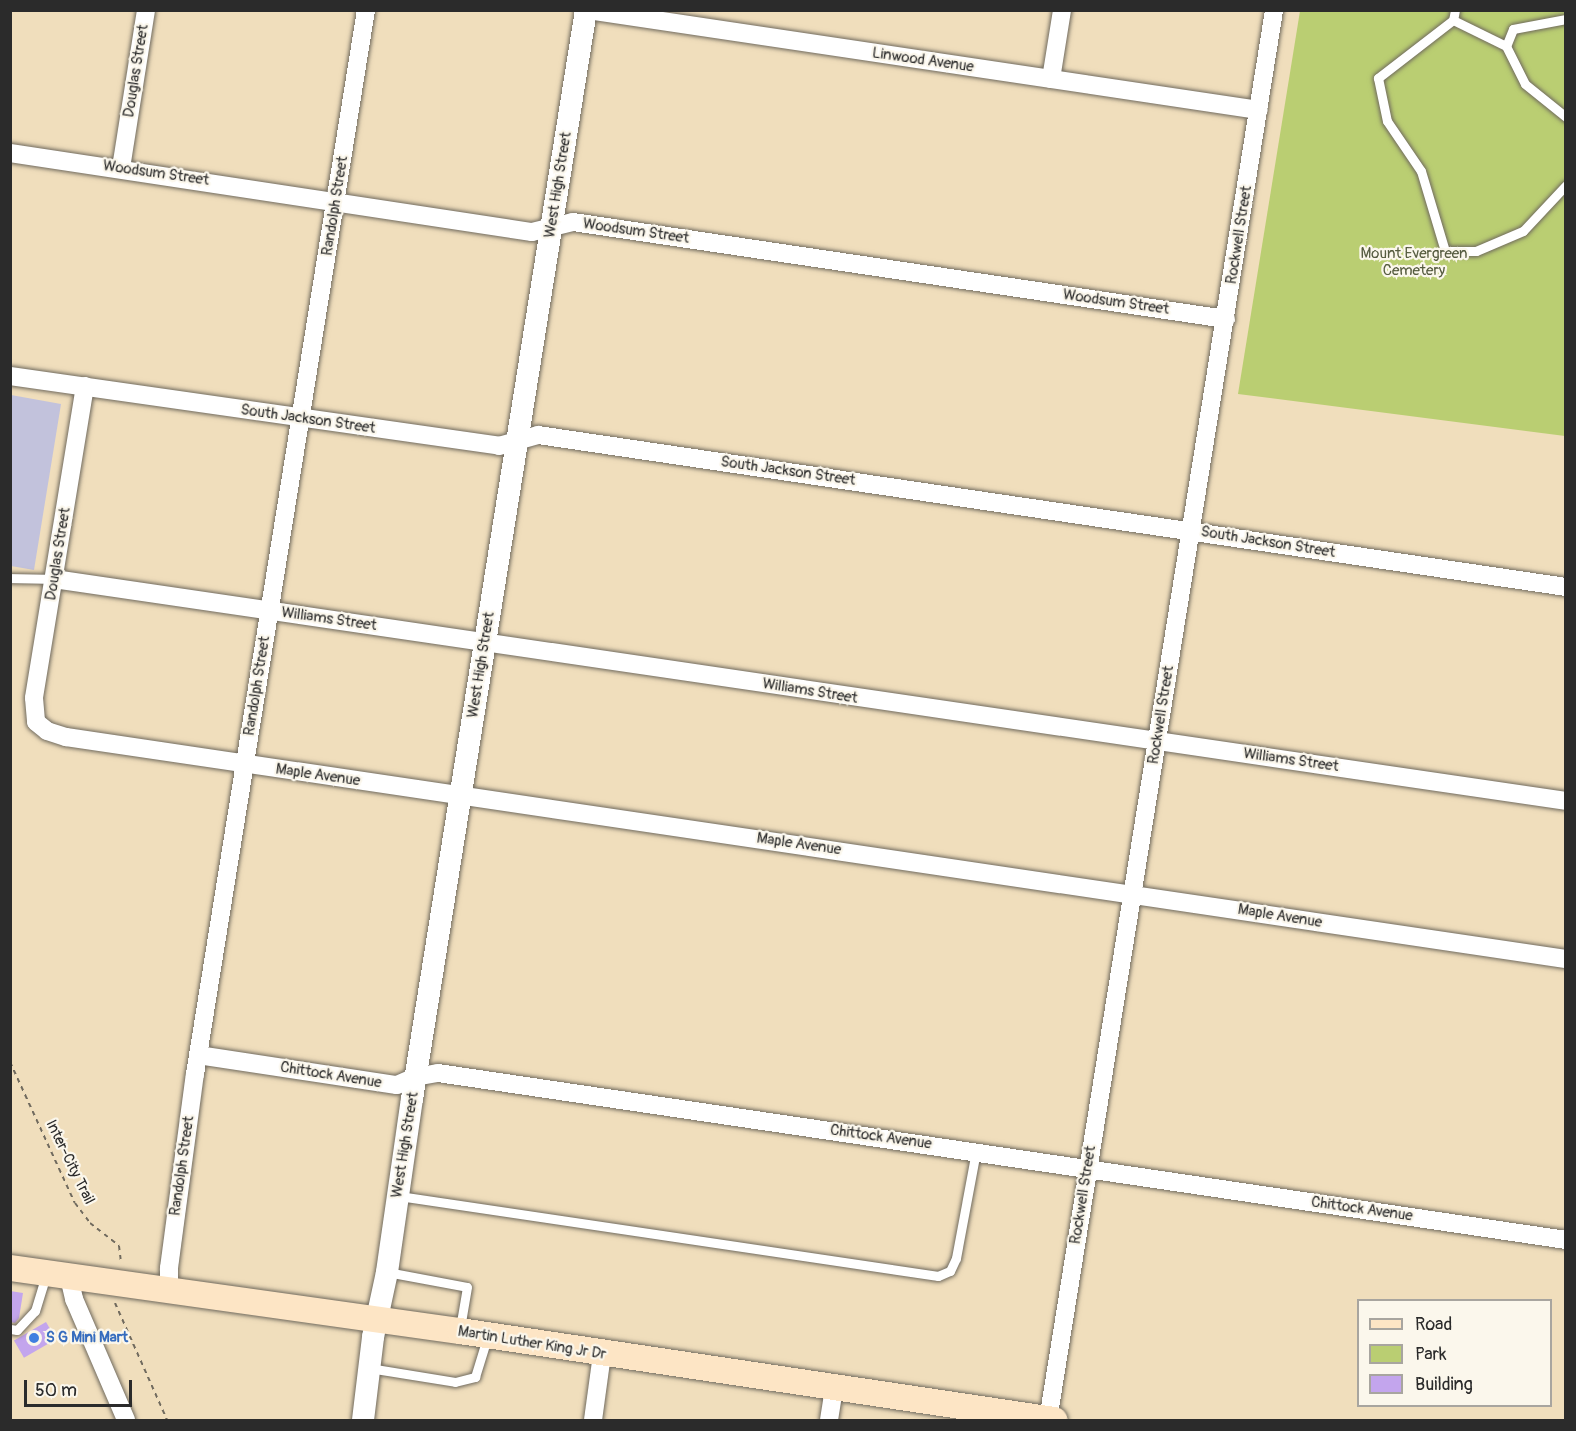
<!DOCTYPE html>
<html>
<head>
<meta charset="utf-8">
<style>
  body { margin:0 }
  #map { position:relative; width:1576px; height:1431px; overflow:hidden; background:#f0debc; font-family:Pangolin,sans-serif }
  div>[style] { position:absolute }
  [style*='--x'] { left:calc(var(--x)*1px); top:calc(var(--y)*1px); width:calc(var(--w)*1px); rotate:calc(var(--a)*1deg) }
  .industrial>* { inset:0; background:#c2c2dc }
  .green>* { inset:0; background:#bace72 }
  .building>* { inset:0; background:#c3a5ed; transform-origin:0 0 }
  .path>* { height:2px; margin-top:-1px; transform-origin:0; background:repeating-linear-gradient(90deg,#706a5e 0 4.5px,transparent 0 9px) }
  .roads { filter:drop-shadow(0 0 2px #706a5e) drop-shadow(0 0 2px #706a5e) }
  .service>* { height:9px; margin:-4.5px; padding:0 4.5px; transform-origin:4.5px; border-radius:4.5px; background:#fff }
  .minor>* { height:18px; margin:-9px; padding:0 9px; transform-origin:9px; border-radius:9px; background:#fff }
  .tertiary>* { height:22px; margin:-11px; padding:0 11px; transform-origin:11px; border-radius:11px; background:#fff }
  .secondary>* { height:26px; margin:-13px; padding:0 13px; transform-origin:13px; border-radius:13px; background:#fde5c5 }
  .dots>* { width:16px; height:16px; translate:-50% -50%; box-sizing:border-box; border:3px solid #fbf7ec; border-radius:50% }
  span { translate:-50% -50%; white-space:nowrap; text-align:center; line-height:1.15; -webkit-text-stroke:4.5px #fbf7ec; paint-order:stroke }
  .street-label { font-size:15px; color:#2b2b2b }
  .park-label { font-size:15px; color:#565c40 }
  .shop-label { font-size:15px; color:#366cbe; font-weight:700 }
  .left { translate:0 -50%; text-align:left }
  .frame { position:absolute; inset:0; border:12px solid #2b2b2b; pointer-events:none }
  .legend { position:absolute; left:1357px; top:1299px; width:195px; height:108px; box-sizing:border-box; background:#fbf7ec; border:2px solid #a8a59f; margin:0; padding:8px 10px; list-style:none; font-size:18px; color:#2b2b2b }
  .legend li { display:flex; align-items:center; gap:12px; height:30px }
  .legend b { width:30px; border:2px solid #a8a59f }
  .scale { position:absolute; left:24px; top:1380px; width:108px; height:27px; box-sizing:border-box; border:3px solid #2b2b2b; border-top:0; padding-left:8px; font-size:18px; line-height:21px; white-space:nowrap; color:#2b2b2b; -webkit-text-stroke:4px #fbf7ec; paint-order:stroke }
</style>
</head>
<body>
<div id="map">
  <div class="industrial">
    <i style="clip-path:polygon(11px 395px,61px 404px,34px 570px,11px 566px)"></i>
  </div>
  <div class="green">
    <i style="clip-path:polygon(1300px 11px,1565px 11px,1565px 436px,1238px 394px)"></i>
  </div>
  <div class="building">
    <i style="clip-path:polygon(10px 1291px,23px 1293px,19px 1318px,15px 1323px,10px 1322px)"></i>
    <i style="left:46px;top:1322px;width:20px;height:37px;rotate:60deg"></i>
  </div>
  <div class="path">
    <i style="--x:10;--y:1062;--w:155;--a:65.3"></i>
    <i style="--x:75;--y:1203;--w:25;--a:53"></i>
    <i style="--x:90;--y:1223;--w:37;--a:38"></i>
    <i style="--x:119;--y:1246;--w:16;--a:83"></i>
    <i style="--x:115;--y:1303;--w:128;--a:66"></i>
  </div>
  <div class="roads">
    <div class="service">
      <i style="--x:1455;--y:10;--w:10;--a:101"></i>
      <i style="--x:1453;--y:20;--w:95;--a:142.3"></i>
      <i style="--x:1378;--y:78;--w:44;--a:78.2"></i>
      <i style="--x:1387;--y:121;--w:60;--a:55.8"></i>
      <i style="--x:1421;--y:171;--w:84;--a:73.3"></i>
      <i style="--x:1445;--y:251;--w:31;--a:0"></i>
      <i style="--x:1476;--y:251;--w:51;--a:-23.1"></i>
      <i style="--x:1523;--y:231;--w:63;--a:-46.9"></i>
      <i style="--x:1566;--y:19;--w:54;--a:169.3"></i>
      <i style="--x:1513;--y:29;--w:18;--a:112"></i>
      <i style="--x:1506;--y:46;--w:42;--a:63.4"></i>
      <i style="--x:1525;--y:84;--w:53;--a:38.8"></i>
      <i style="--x:1453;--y:20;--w:59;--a:26.1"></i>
      <i style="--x:10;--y:578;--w:44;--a:1.3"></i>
      <i style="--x:399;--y:1196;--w:545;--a:8.44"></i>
      <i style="--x:938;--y:1276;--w:13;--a:-23"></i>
      <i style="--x:950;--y:1271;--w:14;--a:-65"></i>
      <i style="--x:956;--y:1258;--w:109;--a:-79.4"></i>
      <i style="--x:387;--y:1272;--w:81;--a:10.6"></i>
      <i style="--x:467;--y:1287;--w:42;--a:99.7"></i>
      <i style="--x:10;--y:1329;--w:7;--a:8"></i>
      <i style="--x:17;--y:1330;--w:26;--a:-47"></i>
      <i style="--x:35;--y:1311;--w:37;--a:-73"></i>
      <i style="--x:369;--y:1368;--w:87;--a:9.2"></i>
      <i style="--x:455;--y:1382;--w:21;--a:-14"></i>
      <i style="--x:475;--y:1377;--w:41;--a:-72.9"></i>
    </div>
    <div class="minor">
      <i style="--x:588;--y:10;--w:678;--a:8.48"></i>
      <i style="--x:1051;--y:79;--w:70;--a:-80.9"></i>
      <i style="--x:10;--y:153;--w:528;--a:8.61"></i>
      <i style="--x:532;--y:232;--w:42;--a:-13.7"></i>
      <i style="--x:573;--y:222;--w:660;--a:8.45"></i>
      <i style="--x:121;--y:168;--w:160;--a:-81"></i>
      <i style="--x:10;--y:376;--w:494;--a:8.1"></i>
      <i style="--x:499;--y:446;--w:41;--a:-15.8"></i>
      <i style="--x:538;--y:435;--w:1039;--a:8.41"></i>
      <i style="--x:85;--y:386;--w:316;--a:99.3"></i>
      <i style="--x:34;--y:698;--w:24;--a:85"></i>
      <i style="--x:36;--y:722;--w:14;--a:39"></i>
      <i style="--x:47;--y:731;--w:20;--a:18"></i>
      <i style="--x:66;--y:737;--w:1516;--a:8.42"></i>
      <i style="--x:54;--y:579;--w:1528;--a:8.35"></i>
      <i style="--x:198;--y:1055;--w:201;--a:8.6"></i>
      <i style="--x:397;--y:1085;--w:20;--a:-24"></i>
      <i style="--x:415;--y:1077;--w:23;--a:-10"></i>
      <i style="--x:438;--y:1073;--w:1140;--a:8.42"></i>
      <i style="--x:69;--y:1277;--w:23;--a:77"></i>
      <i style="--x:74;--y:1299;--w:132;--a:66.7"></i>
      <i style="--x:169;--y:1291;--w:23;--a:-90"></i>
      <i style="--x:169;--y:1268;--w:196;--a:-82.4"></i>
      <i style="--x:195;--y:1074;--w:1078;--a:-80.87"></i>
      <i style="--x:593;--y:1420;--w:67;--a:-82.2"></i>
      <i style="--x:829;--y:1420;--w:32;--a:-81"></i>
      <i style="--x:1048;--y:1420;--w:1428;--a:-80.89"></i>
    </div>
    <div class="tertiary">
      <i style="--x:363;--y:1420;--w:84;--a:-83.1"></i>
      <i style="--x:373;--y:1337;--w:66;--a:-77.8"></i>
      <i style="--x:387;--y:1272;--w:175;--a:-81.8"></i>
      <i style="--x:412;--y:1099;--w:1103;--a:-80.92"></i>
    </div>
    <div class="secondary">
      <i style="--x:10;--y:1268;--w:454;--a:8"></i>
      <i style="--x:460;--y:1331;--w:601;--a:8.52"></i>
    </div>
  </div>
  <div class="dots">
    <i style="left:34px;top:1338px;background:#3f7fe0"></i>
  </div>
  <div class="street-label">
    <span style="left:923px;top:60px;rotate:8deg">Linwood Avenue</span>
    <span style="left:136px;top:71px;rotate:-81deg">Douglas Street</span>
    <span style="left:156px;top:173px;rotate:8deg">Woodsum Street</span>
    <span style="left:558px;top:185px;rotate:-81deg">West High Street</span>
    <span style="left:335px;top:206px;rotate:-81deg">Randolph Street</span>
    <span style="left:636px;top:231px;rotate:8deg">Woodsum Street</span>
    <span style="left:1239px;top:235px;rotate:-81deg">Rockwell Street</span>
    <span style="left:1116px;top:302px;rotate:8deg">Woodsum Street</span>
    <span style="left:308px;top:419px;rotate:8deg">South Jackson Street</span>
    <span style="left:788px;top:471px;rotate:8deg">South Jackson Street</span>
    <span style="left:1268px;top:542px;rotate:9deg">South Jackson Street</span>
    <span style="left:58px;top:554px;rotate:-81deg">Douglas Street</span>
    <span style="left:329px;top:619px;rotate:8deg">Williams Street</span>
    <span style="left:481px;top:665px;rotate:-81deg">West High Street</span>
    <span style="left:257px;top:686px;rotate:-81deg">Randolph Street</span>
    <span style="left:810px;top:691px;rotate:9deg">Williams Street</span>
    <span style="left:1161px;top:715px;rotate:-81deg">Rockwell Street</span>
    <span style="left:1291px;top:760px;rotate:8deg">Williams Street</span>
    <span style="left:318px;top:775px;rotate:8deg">Maple Avenue</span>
    <span style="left:799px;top:844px;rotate:8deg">Maple Avenue</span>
    <span style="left:1280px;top:916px;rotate:9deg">Maple Avenue</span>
    <span style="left:331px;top:1075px;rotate:9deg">Chittock Avenue</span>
    <span style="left:881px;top:1137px;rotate:8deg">Chittock Avenue</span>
    <span style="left:405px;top:1145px;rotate:-81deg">West High Street</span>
    <span style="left:70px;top:1162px;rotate:64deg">Inter-City Trail</span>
    <span style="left:182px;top:1166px;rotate:-82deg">Randolph Street</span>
    <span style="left:1083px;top:1195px;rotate:-81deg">Rockwell Street</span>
    <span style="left:1362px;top:1209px;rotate:8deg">Chittock Avenue</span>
    <span style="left:532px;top:1343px;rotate:9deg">Martin Luther King Jr Dr</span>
  </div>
  <div class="park-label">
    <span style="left:1414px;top:262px">Mount Evergreen<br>Cemetery</span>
  </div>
  <div class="shop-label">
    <span class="left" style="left:46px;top:1338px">S G Mini Mart</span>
  </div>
  <div class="frame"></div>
  <ul class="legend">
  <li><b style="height:8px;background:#fde5c5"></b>Road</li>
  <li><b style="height:16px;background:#bace72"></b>Park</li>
  <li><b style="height:16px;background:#c3a5ed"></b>Building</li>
  </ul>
  <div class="scale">50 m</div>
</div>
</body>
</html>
